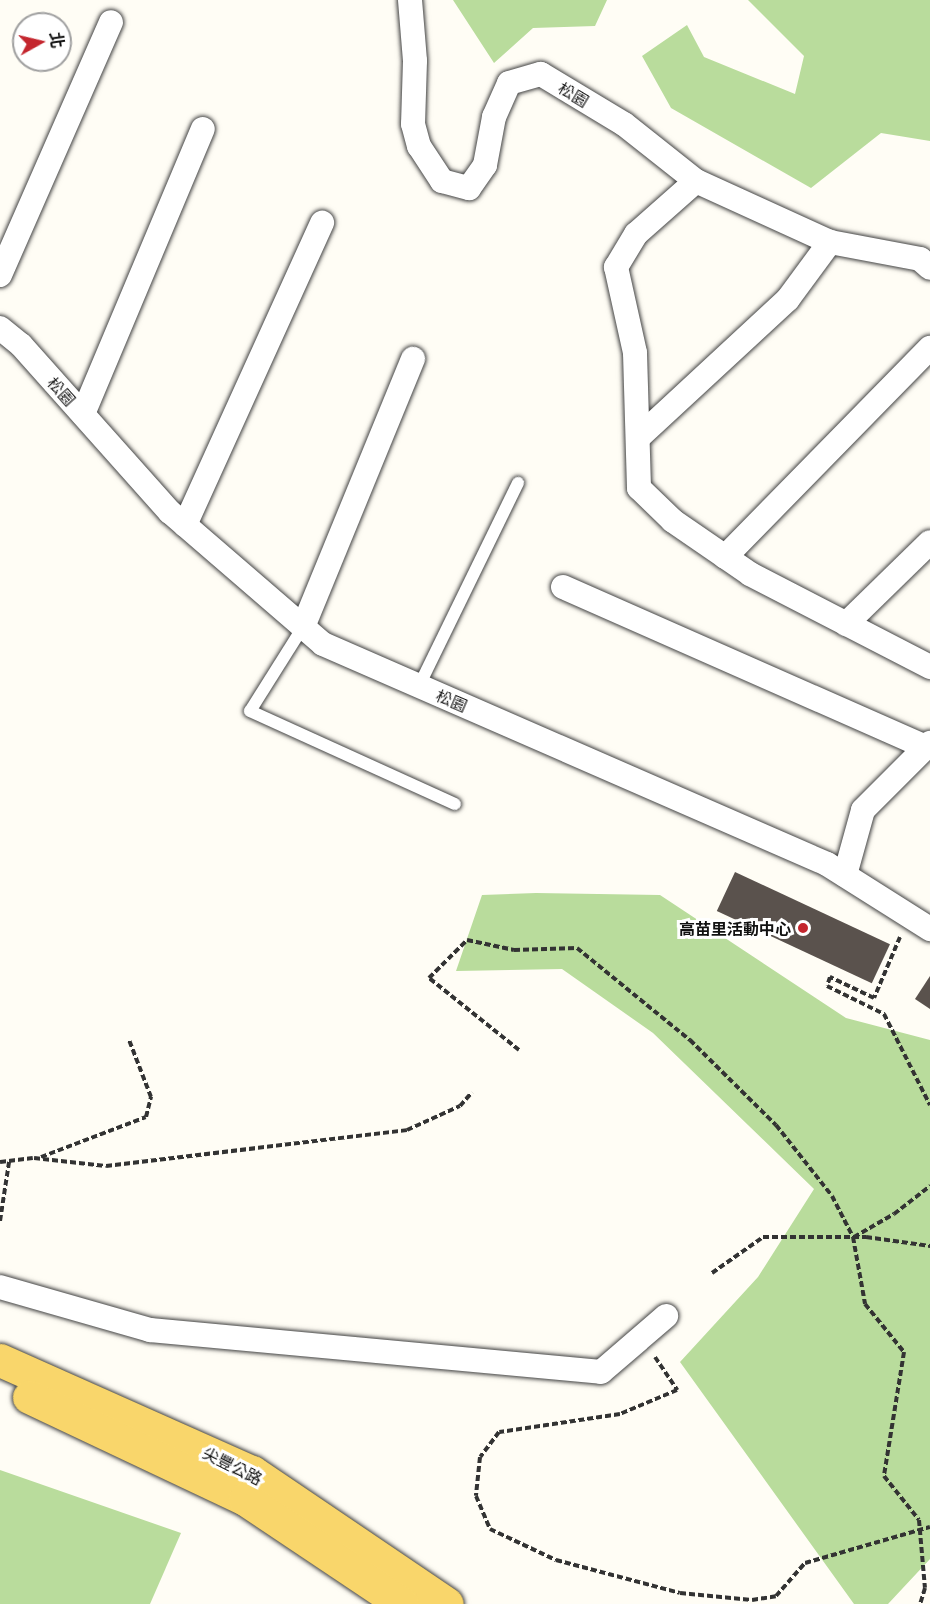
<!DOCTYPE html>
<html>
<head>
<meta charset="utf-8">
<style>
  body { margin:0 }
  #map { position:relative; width:930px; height:1604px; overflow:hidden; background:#fffdf5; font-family:Literata,"Noto Sans TC",serif }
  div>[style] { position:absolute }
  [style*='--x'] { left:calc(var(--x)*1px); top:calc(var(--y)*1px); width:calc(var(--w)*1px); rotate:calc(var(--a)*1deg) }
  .forest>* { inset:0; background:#b9dc9c }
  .building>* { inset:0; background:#5a524d; transform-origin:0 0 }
  .path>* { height:4px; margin-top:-2px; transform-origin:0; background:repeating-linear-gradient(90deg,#333 0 6px,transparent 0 9px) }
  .roads { filter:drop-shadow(0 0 2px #444) drop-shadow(0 0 2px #444) }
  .service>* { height:12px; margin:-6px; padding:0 6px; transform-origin:6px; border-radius:6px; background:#fff }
  .minor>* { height:24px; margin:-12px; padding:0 12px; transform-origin:12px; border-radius:12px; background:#fff }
  .primary>* { height:33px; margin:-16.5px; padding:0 16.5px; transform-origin:16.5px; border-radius:16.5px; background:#f9d66b }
  .dots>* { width:16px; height:16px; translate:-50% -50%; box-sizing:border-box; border:3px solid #fff; border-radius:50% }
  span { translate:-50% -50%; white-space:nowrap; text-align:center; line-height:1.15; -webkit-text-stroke:6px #fff; paint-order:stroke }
  .street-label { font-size:16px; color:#111 }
  .poi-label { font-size:16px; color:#111; font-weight:700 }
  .right { translate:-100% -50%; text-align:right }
  .north { position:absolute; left:12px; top:12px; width:60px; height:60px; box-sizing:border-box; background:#fff; border:2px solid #a0a0a0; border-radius:50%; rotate:82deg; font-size:16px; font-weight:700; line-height:24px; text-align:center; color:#111 }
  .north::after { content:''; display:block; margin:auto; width:21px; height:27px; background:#c4262e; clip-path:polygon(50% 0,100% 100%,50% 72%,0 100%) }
</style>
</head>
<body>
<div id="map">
  <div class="forest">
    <i style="clip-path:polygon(453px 0,607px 0,595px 26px,533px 28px,494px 63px)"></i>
    <i style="clip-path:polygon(748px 0,930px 0,930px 141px,881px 133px,811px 188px,671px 108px,642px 56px,687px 25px,704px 57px,795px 94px,804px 56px)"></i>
    <i style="clip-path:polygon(536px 893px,660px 895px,846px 1018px,930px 1040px,930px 1559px,888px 1604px,854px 1604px,680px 1362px,758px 1277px,814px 1189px,653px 1033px,562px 969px,456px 971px,482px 895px)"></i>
    <i style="clip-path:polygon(0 1470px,181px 1533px,150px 1604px,0 1604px)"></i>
  </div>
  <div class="building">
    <i style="left:735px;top:872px;width:171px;height:43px;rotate:25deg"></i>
    <i style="clip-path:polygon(930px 976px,930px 1009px,915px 999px)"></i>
  </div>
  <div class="path">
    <i style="--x:900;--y:937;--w:66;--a:113.1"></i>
    <i style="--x:874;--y:998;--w:49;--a:-154.5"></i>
    <i style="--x:830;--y:977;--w:9;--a:108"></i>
    <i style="--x:827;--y:986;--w:64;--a:26.2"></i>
    <i style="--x:884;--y:1014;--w:102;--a:63.2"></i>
    <i style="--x:519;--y:1050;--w:115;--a:-141.3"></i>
    <i style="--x:429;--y:978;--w:54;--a:-45"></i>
    <i style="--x:467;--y:940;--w:48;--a:12"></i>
    <i style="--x:514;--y:950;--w:63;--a:-1.8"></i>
    <i style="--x:577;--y:948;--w:146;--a:39.2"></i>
    <i style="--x:690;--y:1040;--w:121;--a:44.7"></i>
    <i style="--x:776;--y:1125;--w:90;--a:51.7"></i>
    <i style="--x:832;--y:1196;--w:46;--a:62.9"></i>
    <i style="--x:853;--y:1237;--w:68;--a:79.8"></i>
    <i style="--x:865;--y:1304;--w:62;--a:50.9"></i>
    <i style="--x:904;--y:1352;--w:126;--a:99.2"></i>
    <i style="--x:884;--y:1476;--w:56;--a:51.5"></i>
    <i style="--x:919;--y:1520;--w:68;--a:85"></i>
    <i style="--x:925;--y:1588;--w:17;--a:107"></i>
    <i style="--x:41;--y:1157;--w:112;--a:-20.9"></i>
    <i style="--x:146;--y:1117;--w:21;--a:-76"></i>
    <i style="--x:151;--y:1097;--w:61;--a:-111.1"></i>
    <i style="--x:34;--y:1158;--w:72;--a:6.3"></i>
    <i style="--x:106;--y:1166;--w:303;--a:-6.8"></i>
    <i style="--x:407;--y:1130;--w:58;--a:-24.4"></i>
    <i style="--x:460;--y:1106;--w:18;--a:-49"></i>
    <i style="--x:0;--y:1162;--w:33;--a:-7"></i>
    <i style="--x:0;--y:1221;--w:60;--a:-81.3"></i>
    <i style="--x:854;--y:1237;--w:46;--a:-29.9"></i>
    <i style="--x:894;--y:1214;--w:46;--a:-37.9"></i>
    <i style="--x:712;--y:1273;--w:62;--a:-35.2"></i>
    <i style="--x:763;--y:1237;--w:103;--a:0"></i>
    <i style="--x:866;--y:1237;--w:65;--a:8"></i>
    <i style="--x:655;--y:1357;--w:40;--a:56"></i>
    <i style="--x:677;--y:1390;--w:62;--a:157.2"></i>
    <i style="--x:620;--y:1414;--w:122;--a:171.5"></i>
    <i style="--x:499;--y:1432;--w:31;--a:127"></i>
    <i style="--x:480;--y:1457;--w:39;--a:96"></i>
    <i style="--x:476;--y:1496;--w:36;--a:67"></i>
    <i style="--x:490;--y:1529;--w:73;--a:25.2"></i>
    <i style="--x:556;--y:1560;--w:128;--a:14.9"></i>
    <i style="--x:680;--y:1593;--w:72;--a:5.6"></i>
    <i style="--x:752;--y:1600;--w:24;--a:-9"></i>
    <i style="--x:776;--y:1596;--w:44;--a:-48.7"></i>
    <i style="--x:805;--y:1563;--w:130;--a:-16.1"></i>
  </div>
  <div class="roads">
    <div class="service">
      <i style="--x:303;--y:627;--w:99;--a:122.2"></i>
      <i style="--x:250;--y:711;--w:225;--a:24.4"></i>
      <i style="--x:419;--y:686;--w:226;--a:-64"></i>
    </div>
    <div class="minor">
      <i style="--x:410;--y:0;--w:61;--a:85.3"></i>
      <i style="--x:415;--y:61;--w:63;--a:91.8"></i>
      <i style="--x:413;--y:124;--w:23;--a:75"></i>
      <i style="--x:419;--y:146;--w:42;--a:56.7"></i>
      <i style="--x:442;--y:181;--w:28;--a:15"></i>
      <i style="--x:469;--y:188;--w:28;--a:-55"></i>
      <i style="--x:485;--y:165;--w:49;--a:-79.4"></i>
      <i style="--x:494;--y:117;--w:37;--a:-66"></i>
      <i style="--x:509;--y:83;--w:33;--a:-16"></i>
      <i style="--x:541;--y:74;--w:97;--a:31.1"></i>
      <i style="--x:624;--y:124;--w:92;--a:38.4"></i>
      <i style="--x:696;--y:181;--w:147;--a:24.5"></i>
      <i style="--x:830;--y:242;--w:92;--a:10.7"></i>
      <i style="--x:920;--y:259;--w:13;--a:42"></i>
      <i style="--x:696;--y:181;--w:80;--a:138.5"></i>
      <i style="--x:636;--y:234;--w:39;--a:121"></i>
      <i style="--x:616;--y:267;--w:88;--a:77.5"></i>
      <i style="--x:635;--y:353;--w:135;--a:88.3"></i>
      <i style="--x:639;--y:488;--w:47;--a:44.1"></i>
      <i style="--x:673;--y:521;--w:93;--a:34.5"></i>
      <i style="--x:750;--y:574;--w:203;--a:27.3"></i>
      <i style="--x:0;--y:275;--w:276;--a:-66.3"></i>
      <i style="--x:0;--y:328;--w:27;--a:39"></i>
      <i style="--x:21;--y:345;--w:224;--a:48.3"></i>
      <i style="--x:170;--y:512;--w:202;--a:40.8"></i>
      <i style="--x:323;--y:644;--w:550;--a:23.58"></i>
      <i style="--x:827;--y:864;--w:122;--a:32.3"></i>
      <i style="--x:83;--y:414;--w:309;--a:-67.2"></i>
      <i style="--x:639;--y:437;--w:203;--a:-42.8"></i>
      <i style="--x:788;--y:299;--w:71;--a:-53.6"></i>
      <i style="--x:185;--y:525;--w:332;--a:-65.6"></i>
      <i style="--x:725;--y:557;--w:293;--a:-45.6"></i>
      <i style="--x:563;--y:587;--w:397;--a:23.8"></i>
      <i style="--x:846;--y:624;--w:117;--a:-44.3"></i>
      <i style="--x:303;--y:627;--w:290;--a:-67.7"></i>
      <i style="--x:845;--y:875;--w:67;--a:-74.5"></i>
      <i style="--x:863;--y:810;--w:95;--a:-45"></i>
      <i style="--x:0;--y:1287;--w:156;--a:16"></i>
      <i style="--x:150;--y:1330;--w:453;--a:5.3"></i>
      <i style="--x:601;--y:1372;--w:86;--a:-40.7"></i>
    </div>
    <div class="primary">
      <i style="--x:0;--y:1360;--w:276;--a:24"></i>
      <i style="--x:252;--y:1472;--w:235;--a:34.1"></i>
      <i style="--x:29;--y:1397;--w:239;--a:25.3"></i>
      <i style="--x:245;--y:1499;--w:189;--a:33.8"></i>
    </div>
  </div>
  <div class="dots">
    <i style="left:803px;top:928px;background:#c4262e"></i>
  </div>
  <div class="street-label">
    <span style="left:574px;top:94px;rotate:31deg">松園</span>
    <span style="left:62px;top:391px;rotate:48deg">松園</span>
    <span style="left:452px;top:700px;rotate:23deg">松園</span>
    <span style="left:233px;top:1465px;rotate:27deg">尖豐公路</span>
  </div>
  <div class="poi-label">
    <span class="right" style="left:791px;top:928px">高苗里活動中心</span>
  </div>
  <div class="north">北</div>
</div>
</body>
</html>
